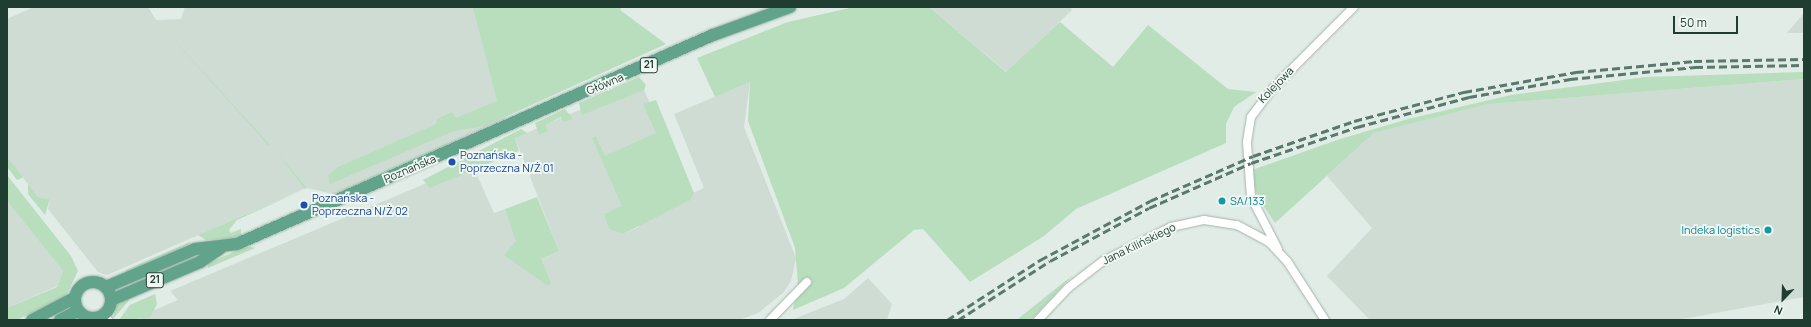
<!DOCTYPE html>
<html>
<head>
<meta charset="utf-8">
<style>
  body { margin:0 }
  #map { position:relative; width:1811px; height:327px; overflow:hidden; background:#e0ece5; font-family:Manrope,sans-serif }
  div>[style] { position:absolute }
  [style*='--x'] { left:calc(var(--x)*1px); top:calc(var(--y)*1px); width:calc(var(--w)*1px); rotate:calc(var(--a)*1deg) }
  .built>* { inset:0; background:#cedcd4 }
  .green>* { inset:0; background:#b8debd }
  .roads { filter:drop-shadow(0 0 1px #a3b4ac) drop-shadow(0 0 1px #a3b4ac) }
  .street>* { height:8px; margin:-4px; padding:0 4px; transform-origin:4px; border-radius:4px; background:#fff }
  .primary>* { height:12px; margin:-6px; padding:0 6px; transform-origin:6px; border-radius:6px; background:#62a48b }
  .primary>.ring { margin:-6px; padding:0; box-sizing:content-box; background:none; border:12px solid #62a48b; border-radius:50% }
  .rail>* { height:2.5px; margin-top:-1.25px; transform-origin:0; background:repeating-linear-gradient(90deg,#5a796d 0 8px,transparent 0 12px) }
  .dots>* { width:11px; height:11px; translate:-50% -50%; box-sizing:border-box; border:2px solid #f1f8f4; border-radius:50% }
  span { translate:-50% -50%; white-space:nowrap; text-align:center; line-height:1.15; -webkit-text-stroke:3.5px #f1f8f4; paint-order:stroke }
  .shield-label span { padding:1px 3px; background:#f1f8f4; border:1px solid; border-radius:3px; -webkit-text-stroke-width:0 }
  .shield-label { font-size:10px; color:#203d32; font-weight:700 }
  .street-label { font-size:11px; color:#203d32 }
  .transit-label { font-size:11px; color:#164399 }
  .left { translate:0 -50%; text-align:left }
  .culture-label { font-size:11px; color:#0d838f }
  .right { translate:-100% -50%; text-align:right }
  .frame { position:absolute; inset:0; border:8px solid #203d32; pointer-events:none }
  .north { position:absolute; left:1763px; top:279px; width:40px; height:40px; -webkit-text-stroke:3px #f1f8f4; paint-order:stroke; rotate:203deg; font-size:11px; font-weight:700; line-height:16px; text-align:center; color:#203d32 }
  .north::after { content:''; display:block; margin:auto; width:14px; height:18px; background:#203d32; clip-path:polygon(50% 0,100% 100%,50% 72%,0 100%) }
  .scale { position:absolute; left:1673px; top:16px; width:65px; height:18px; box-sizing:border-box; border:2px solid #203d32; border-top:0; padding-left:5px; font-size:12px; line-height:14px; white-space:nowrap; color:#203d32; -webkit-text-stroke:3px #f1f8f4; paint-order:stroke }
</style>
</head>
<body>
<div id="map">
  <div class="built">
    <i style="clip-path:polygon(34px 7px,148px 7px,156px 20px,181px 19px,185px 7px,478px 7px,507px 120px,334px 194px,307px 188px,273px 149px,306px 188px,107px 275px,98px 272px,48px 209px,50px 199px,38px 197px,7px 157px,7px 19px)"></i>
    <i style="clip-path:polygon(929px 7px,1070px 7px,1072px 10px,1007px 72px)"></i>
    <i style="clip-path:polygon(1804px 13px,1804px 33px,1787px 33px)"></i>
    <i style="clip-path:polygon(1804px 79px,1804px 297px,1677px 320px,1370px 320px,1327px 276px,1372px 228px,1327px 176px,1374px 133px,1489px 104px)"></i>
    <i style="clip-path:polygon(750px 82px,744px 127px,796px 258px,791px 281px,784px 292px,758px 313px,739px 320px,141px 320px,141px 316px,178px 300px,170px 291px,472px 164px,494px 213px,505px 209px,527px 266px,559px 251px,515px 138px,641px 83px,679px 169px,622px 207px,604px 214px,610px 229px,623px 234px,639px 227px,643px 215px,704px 188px,674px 114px)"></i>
    <i style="clip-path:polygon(7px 201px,63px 271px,57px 286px,7px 308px)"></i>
    <i style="clip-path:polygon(868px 278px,892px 304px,887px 320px,791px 320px,844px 299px)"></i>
  </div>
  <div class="green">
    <i style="clip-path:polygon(473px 7px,622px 7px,620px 10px,666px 44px,485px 126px,454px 131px,330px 184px,328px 175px,338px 167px,436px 124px,437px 119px,452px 112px,456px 118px,497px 101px)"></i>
    <i style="clip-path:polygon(854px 7px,929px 7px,1006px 72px,1060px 22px,1113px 67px,1148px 25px,1228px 89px,1256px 92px,1234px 107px,1226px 124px,1226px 143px,1076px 209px,1044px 236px,970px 282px,923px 229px,914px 230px,844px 288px,793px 310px,798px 284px,795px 248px,748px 121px,750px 82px,715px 97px,697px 58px,788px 22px)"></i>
    <i style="clip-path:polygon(157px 21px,270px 145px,269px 146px)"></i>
    <i style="clip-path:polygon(1804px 72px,1804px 79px,1489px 104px,1374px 133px,1275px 223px,1258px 198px,1252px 178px,1252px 170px,1337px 140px,1408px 119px,1511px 95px,1646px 77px)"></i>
    <i style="clip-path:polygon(639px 77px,646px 85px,644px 90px,582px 115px,579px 103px)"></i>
    <i style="clip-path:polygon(656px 100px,694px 193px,690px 200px,623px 234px,609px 229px,604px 214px,622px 206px,592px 138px,596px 136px,605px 156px,656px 133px,643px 104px)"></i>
    <i style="clip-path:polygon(565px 109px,573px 119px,563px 122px,561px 117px,545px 125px,548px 131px,539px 135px,535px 123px)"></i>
    <i style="clip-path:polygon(521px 129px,527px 133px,515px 138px,519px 151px,430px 188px,423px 180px)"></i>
    <i style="clip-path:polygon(470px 136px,340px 193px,339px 191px,457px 139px)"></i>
    <i style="clip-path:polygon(274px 149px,307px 188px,237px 220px,229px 230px,231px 233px,241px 229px,241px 238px,206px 240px,201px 237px,198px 235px,305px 189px)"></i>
    <i style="clip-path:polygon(7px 157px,23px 177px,22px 178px,17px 180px,7px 167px)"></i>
    <i style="clip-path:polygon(7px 175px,71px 256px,78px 271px,66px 296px,17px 320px,7px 320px,7px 308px,57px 287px,63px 271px,7px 201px)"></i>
    <i style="clip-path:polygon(28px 184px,38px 197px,50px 199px,45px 215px,28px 194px)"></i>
    <i style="clip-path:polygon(537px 197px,559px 251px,541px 259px,551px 283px,548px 286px,504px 255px,516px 241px,505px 209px)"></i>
    <i style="clip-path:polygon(190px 242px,190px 244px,125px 273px,126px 270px)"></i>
    <i style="clip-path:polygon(247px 246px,255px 248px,208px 268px,207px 264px)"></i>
    <i style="clip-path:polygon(192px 256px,195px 258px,132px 285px,130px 282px)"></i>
    <i style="clip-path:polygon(1073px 275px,1031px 320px,1017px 320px,1019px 318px)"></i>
    <i style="clip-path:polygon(155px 294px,157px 304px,150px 318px,119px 320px,130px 305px)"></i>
    <i style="clip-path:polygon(131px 297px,130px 299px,113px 319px,116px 305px)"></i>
  </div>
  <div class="roads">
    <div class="street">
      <i style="--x:1278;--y:249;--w:59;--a:-117.4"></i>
      <i style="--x:1251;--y:197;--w:55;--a:-94.2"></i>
      <i style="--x:1247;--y:142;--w:25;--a:-81"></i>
      <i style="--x:1251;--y:117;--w:34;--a:-53"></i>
      <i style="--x:1271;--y:90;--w:117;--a:-45"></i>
      <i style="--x:104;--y:314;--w:7;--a:56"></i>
      <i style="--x:93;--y:318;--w:2;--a:63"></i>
      <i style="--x:770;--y:320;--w:53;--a:-45.8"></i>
      <i style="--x:1038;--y:320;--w:44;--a:-46.8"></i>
      <i style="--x:1068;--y:288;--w:44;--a:-37.6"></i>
      <i style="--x:1103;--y:261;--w:76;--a:-26.6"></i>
      <i style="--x:1171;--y:227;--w:34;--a:-12"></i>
      <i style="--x:1204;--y:220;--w:33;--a:9"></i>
      <i style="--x:1237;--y:225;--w:36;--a:28"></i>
      <i style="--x:1269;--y:242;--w:26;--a:47"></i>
      <i style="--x:1287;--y:261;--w:70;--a:57.2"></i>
    </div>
    <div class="primary">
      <i class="ring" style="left:75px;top:282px;width:24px;height:24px"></i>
      <i style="--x:106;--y:287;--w:97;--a:-23.1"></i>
      <i style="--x:195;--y:249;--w:42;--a:-6.8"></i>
      <i style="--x:237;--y:244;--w:520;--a:-23.71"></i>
      <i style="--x:713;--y:35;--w:82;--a:-20"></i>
      <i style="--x:111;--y:300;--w:97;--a:-23.1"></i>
      <i style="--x:200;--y:262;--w:25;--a:-34"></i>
      <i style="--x:32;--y:320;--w:47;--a:-27.6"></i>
      <i style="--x:60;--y:320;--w:20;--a:-27"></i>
    </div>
  </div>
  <div class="rail">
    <i style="--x:947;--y:320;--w:111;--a:-32.8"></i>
    <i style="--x:1040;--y:260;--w:125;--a:-28.2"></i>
    <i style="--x:1150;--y:201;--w:112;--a:-23.6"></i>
    <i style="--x:1253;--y:156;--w:107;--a:-19.1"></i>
    <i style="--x:1354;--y:121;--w:114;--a:-14.8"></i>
    <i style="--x:1464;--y:92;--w:114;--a:-10.1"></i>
    <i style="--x:1576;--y:72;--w:119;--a:-5.3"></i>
    <i style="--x:1694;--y:61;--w:110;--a:-1"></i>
    <i style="--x:958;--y:320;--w:109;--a:-32.7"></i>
    <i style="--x:1050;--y:261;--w:112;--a:-28.2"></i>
    <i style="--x:1149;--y:208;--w:111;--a:-23.8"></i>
    <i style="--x:1251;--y:163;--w:112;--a:-18.8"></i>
    <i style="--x:1357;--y:127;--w:116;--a:-15"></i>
    <i style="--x:1469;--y:97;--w:103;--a:-10.1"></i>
    <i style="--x:1570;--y:79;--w:126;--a:-5.5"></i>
    <i style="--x:1695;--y:67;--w:109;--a:-1.1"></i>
  </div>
  <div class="dots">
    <i style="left:452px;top:162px;background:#1a4fb4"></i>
    <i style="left:1222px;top:201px;background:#0f9aa8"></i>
    <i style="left:304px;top:205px;background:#1a4fb4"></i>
    <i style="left:1768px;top:230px;background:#0f9aa8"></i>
  </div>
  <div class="shield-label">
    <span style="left:649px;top:65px">21</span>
    <span style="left:155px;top:280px">21</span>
  </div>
  <div class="street-label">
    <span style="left:605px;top:84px;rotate:-23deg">Główna</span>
    <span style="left:1276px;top:85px;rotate:-46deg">Kolejowa</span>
    <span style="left:410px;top:169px;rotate:-23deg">Poznańska</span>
    <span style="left:1139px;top:244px;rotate:-26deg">Jana Kilińskiego</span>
  </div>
  <div class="transit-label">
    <span class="left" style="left:460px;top:162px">Poznańska -<br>Poprzeczna N/Ż 01</span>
    <span class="left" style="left:312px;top:205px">Poznańska -<br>Poprzeczna N/Ż 02</span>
  </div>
  <div class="culture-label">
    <span class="left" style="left:1230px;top:201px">SA/133</span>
    <span class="right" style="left:1760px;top:230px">Indeka logistics</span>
  </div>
  <div class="frame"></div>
  <div class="north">N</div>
  <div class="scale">50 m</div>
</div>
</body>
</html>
